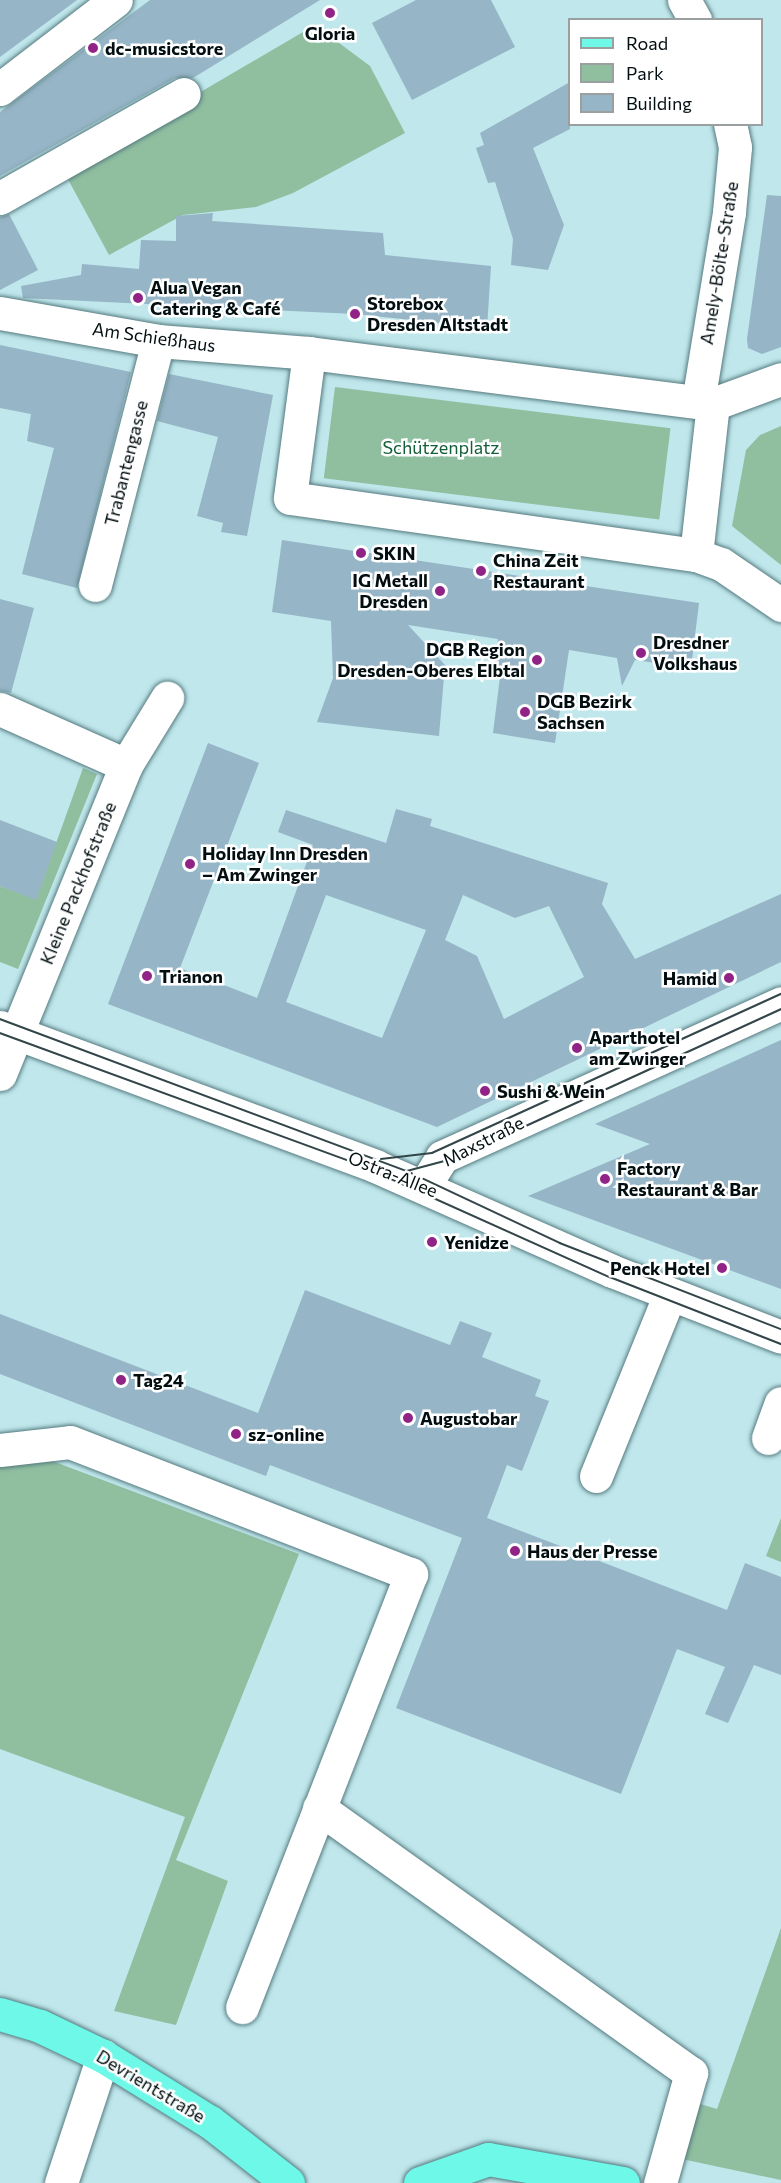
<!DOCTYPE html>
<html>
<head>
<meta charset="utf-8">
<style>
  body { margin:0 }
  #map { position:relative; width:781px; height:2183px; overflow:hidden; background:#bfe7ec; font-family:Commissioner,sans-serif }
  div>[style] { position:absolute }
  [style*='--x'] { left:calc(var(--x)*1px); top:calc(var(--y)*1px); width:calc(var(--w)*1px); rotate:calc(var(--a)*1deg) }
  .green>* { inset:0; background:#90bfa0; transform-origin:0 0 }
  .building>* { inset:0; background:#96b5c6 }
  .roads { filter:drop-shadow(0 0 2px #557a7f) drop-shadow(0 0 2px #557a7f) }
  .minor>* { height:33px; margin:-16.5px; padding:0 16.5px; transform-origin:16.5px; border-radius:16.5px; background:#fff }
  .major>* { height:33px; margin:-16.5px; padding:0 16.5px; transform-origin:16.5px; border-radius:16.5px; background:#6ef8e8 }
  .tram>* { height:1.5px; margin:-0.75px; padding:0 0.75px; transform-origin:0.75px; border-radius:0.75px; background:#324548 }
  .dots>* { width:16px; height:16px; translate:-50% -50%; box-sizing:border-box; border:3px solid #fff; border-radius:50% }
  span { translate:-50% -50%; white-space:nowrap; text-align:center; line-height:1.15; -webkit-text-stroke:5px #fff; paint-order:stroke }
  .poi-label { font-size:18px; color:#020e10; font-weight:700 }
  .left { translate:0 -50%; text-align:left }
  .right { translate:-100% -50%; text-align:right }
  .street-label { font-size:18px; color:#020e10 }
  .park-label { font-size:18px; color:#145e38 }
  .legend { position:absolute; left:568px; top:18px; width:195px; height:108px; box-sizing:border-box; background:#fff; border:2px solid #9a9f9f; margin:0; padding:8px 10px; list-style:none; font-size:18px; color:#020e10 }
  .legend li { display:flex; align-items:center; gap:12px; height:30px }
  .legend b { width:30px; border:2px solid #9a9f9f }
</style>
</head>
<body>
<div id="map">
  <div class="green">
    <i style="clip-path:polygon(315px 25px,370px 66px,405px 133px,293px 193px,256px 207px,183px 215px,109px 255px,64px 172px)"></i>
    <i style="left:335px;top:387px;width:338px;height:92px;rotate:7deg"></i>
    <i style="clip-path:polygon(781px 426px,781px 565px,732px 526px,746px 450px,760px 435px)"></i>
    <i style="clip-path:polygon(83px 768px,97px 774px,18px 969px,0 962px,0 886px,36px 899px)"></i>
    <i style="clip-path:polygon(39px 1456px,299px 1554px,176px 1860px,228px 1881px,176px 2025px,114px 2011px,185px 1817px,0 1749px,0 1460px)"></i>
    <i style="clip-path:polygon(781px 1518px,781px 1562px,766px 1556px)"></i>
    <i style="clip-path:polygon(781px 1928px,781px 2180px,677px 2158px,697px 2103px,717px 2109px)"></i>
  </div>
  <div class="building">
    <i style="clip-path:polygon(0 0,77px 0,0 57px)"></i>
    <i style="clip-path:polygon(150px 0,320px 0,193px 78px,175px 78px,0 176px,0 112px)"></i>
    <i style="clip-path:polygon(416px 0,491px 0,515px 47px,412px 100px,372px 23px)"></i>
    <i style="clip-path:polygon(570px 82px,570px 129px,533px 148px,564px 225px,548px 270px,511px 265px,513px 239px,495px 182px,488px 183px,476px 148px,484px 145px,480px 133px)"></i>
    <i style="clip-path:polygon(767px 195px,781px 196px,781px 347px,762px 354px,748px 348px,747px 339px)"></i>
    <i style="clip-path:polygon(213px 213px,212px 221px,383px 233px,385px 255px,491px 266px,487px 328px,355px 314px,23px 298px,21px 286px,81px 275px,82px 264px,139px 269px,141px 240px,176px 241px,176px 216px)"></i>
    <i style="clip-path:polygon(9px 214px,38px 270px,0 290px,0 217px)"></i>
    <i style="clip-path:polygon(0 345px,131px 372px,77px 588px,22px 574px,54px 448px,27px 441px,31px 414px,0 408px)"></i>
    <i style="clip-path:polygon(169px 374px,273px 395px,247px 536px,221px 532px,223px 523px,197px 516px,218px 437px,157px 421px)"></i>
    <i style="clip-path:polygon(282px 540px,699px 603px,691px 668px,635px 660px,622px 686px,617px 658px,569px 650px,555px 743px,493px 733px,501px 669px,494px 668px,498px 639px,408px 625px,445px 665px,439px 736px,317px 722px,333px 678px,331px 621px,272px 612px)"></i>
    <i style="clip-path:polygon(0 599px,34px 608px,11px 693px,0 691px)"></i>
    <i style="clip-path:polygon(evenodd,208px 743px,259px 763px,180px 968px,257px 998px,313px 845px,278px 832px,286px 810px,386px 843px,396px 809px,432px 819px,430px 826px,608px 883px,602px 904px,635px 959px,781px 894px,781px 962px,437px 1127px,108px 1004px,208px 743px,326px 895px,426px 930px,382px 1038px,286px 1002px,326px 895px,208px 743px,463px 895px,515px 918px,549px 906px,584px 977px,504px 1019px,477px 956px,445px 940px,463px 895px)"></i>
    <i style="clip-path:polygon(0 820px,57px 842px,36px 900px,0 886px)"></i>
    <i style="clip-path:polygon(781px 1040px,781px 1289px,528px 1196px,650px 1144px,595px 1124px)"></i>
    <i style="clip-path:polygon(305px 1290px,450px 1345px,460px 1321px,492px 1333px,482px 1357px,541px 1380px,535px 1396px,549px 1401px,522px 1471px,507px 1465px,487px 1518px,727px 1610px,745px 1563px,781px 1577px,781px 1675px,754px 1665px,728px 1723px,705px 1714px,725px 1667px,677px 1649px,621px 1794px,396px 1708px,462px 1538px,270px 1465px,266px 1476px,0 1374px,0 1314px,258px 1413px)"></i>
  </div>
  <div class="roads">
    <div class="minor">
      <i style="--x:684;--y:0;--w:23;--a:61"></i>
      <i style="--x:0;--y:89;--w:146;--a:-37.5"></i>
      <i style="--x:0;--y:198;--w:211;--a:-29.5"></i>
      <i style="--x:0;--y:313;--w:160;--a:10"></i>
      <i style="--x:158;--y:341;--w:151;--a:4.5"></i>
      <i style="--x:309;--y:353;--w:407;--a:7.2"></i>
      <i style="--x:713;--y:404;--w:72;--a:-20.2"></i>
      <i style="--x:309;--y:353;--w:146;--a:97.5"></i>
      <i style="--x:290;--y:498;--w:410;--a:8"></i>
      <i style="--x:696;--y:555;--w:27;--a:20"></i>
      <i style="--x:721;--y:564;--w:73;--a:34.3"></i>
      <i style="--x:698;--y:402;--w:193;--a:-80.7"></i>
      <i style="--x:729;--y:212;--w:65;--a:-84.7"></i>
      <i style="--x:735;--y:147;--w:24;--a:-102"></i>
      <i style="--x:696;--y:555;--w:152;--a:-83.6"></i>
      <i style="--x:95;--y:585;--w:252;--a:-75.5"></i>
      <i style="--x:0;--y:709;--w:138;--a:24"></i>
      <i style="--x:0;--y:1027;--w:400;--a:20.3"></i>
      <i style="--x:375;--y:1166;--w:259;--a:23.9"></i>
      <i style="--x:612;--y:1271;--w:181;--a:21.3"></i>
      <i style="--x:0;--y:1074;--w:334;--a:-67.8"></i>
      <i style="--x:126;--y:765;--w:79;--a:-58.5"></i>
      <i style="--x:424;--y:1186;--w:34;--a:-58"></i>
      <i style="--x:442;--y:1157;--w:372;--a:-24.4"></i>
      <i style="--x:768;--y:1438;--w:37;--a:-70"></i>
      <i style="--x:0;--y:1450;--w:70;--a:-6.5"></i>
      <i style="--x:70;--y:1442;--w:366;--a:21.2"></i>
      <i style="--x:411;--y:1574;--w:465;--a:111.3"></i>
      <i style="--x:596;--y:1476;--w:196;--a:-67.9"></i>
      <i style="--x:319;--y:1808;--w:457;--a:35.5"></i>
      <i style="--x:691;--y:2073;--w:114;--a:105.7"></i>
      <i style="--x:61;--y:2183;--w:134;--a:-71.7"></i>
    </div>
    <div class="major">
      <i style="--x:0;--y:2014;--w:42;--a:16.7"></i>
      <i style="--x:40;--y:2026;--w:70;--a:25.5"></i>
      <i style="--x:103;--y:2056;--w:126;--a:31.7"></i>
      <i style="--x:210;--y:2122;--w:99;--a:38"></i>
      <i style="--x:420;--y:2183;--w:72;--a:-19.4"></i>
      <i style="--x:488;--y:2159;--w:137;--a:10.1"></i>
    </div>
  </div>
  <div class="tram">
    <i style="--x:0;--y:1019;--w:434;--a:20.5"></i>
    <i style="--x:407;--y:1171;--w:169;--a:25.2"></i>
    <i style="--x:560;--y:1243;--w:237;--a:21.3"></i>
    <i style="--x:0;--y:1033;--w:381;--a:20.1"></i>
    <i style="--x:358;--y:1164;--w:276;--a:24.2"></i>
    <i style="--x:610;--y:1277;--w:184;--a:21.4"></i>
    <i style="--x:381;--y:1159;--w:51;--a:-6.7"></i>
    <i style="--x:432;--y:1153;--w:384;--a:-24.5"></i>
    <i style="--x:407;--y:1171;--w:51;--a:-14.9"></i>
    <i style="--x:456;--y:1158;--w:358;--a:-24.6"></i>
  </div>
  <div class="dots">
    <i style="left:330px;top:13px;background:#902385"></i>
    <i style="left:93px;top:48px;background:#902385"></i>
    <i style="left:138px;top:298px;background:#902385"></i>
    <i style="left:355px;top:314px;background:#902385"></i>
    <i style="left:361px;top:553px;background:#902385"></i>
    <i style="left:481px;top:571px;background:#902385"></i>
    <i style="left:440px;top:591px;background:#902385"></i>
    <i style="left:641px;top:653px;background:#902385"></i>
    <i style="left:537px;top:660px;background:#902385"></i>
    <i style="left:525px;top:712px;background:#902385"></i>
    <i style="left:190px;top:864px;background:#902385"></i>
    <i style="left:147px;top:976px;background:#902385"></i>
    <i style="left:729px;top:978px;background:#902385"></i>
    <i style="left:577px;top:1048px;background:#902385"></i>
    <i style="left:485px;top:1091px;background:#902385"></i>
    <i style="left:605px;top:1179px;background:#902385"></i>
    <i style="left:432px;top:1242px;background:#902385"></i>
    <i style="left:722px;top:1268px;background:#902385"></i>
    <i style="left:121px;top:1380px;background:#902385"></i>
    <i style="left:408px;top:1418px;background:#902385"></i>
    <i style="left:236px;top:1434px;background:#902385"></i>
    <i style="left:515px;top:1551px;background:#902385"></i>
  </div>
  <div class="poi-label">
    <span style="left:330px;top:33px">Gloria</span>
    <span class="left" style="left:105px;top:48px">dc-musicstore</span>
    <span class="left" style="left:150px;top:298px">Alua Vegan<br>Catering &amp; Café</span>
    <span class="left" style="left:367px;top:314px">Storebox<br>Dresden Altstadt</span>
    <span class="left" style="left:373px;top:553px">SKIN</span>
    <span class="left" style="left:493px;top:571px">China Zeit<br>Restaurant</span>
    <span class="right" style="left:428px;top:591px">IG Metall<br>Dresden</span>
    <span class="left" style="left:653px;top:653px">Dresdner<br>Volkshaus</span>
    <span class="right" style="left:525px;top:660px">DGB Region<br>Dresden-Oberes Elbtal</span>
    <span class="left" style="left:537px;top:712px">DGB Bezirk<br>Sachsen</span>
    <span class="left" style="left:202px;top:864px">Holiday Inn Dresden<br>– Am Zwinger</span>
    <span class="left" style="left:159px;top:976px">Trianon</span>
    <span class="right" style="left:717px;top:978px">Hamid</span>
    <span class="left" style="left:589px;top:1048px">Aparthotel<br>am Zwinger</span>
    <span class="left" style="left:497px;top:1091px">Sushi &amp; Wein</span>
    <span class="left" style="left:617px;top:1179px">Factory<br>Restaurant &amp; Bar</span>
    <span class="left" style="left:444px;top:1242px">Yenidze</span>
    <span class="right" style="left:710px;top:1268px">Penck Hotel</span>
    <span class="left" style="left:133px;top:1380px">Tag24</span>
    <span class="left" style="left:420px;top:1418px">Augustobar</span>
    <span class="left" style="left:248px;top:1434px">sz-online</span>
    <span class="left" style="left:527px;top:1551px">Haus der Presse</span>
  </div>
  <div class="street-label">
    <span style="left:719px;top:263px;rotate:-81deg">Amely-Bölte-Straße</span>
    <span style="left:154px;top:337px;rotate:8deg">Am Schießhaus</span>
    <span style="left:126px;top:463px;rotate:-76deg">Trabantengasse</span>
    <span style="left:78px;top:883px;rotate:-68deg">Kleine Packhofstraße</span>
    <span style="left:483px;top:1141px;rotate:-27deg">Maxstraße</span>
    <span style="left:393px;top:1174px;rotate:22deg">Ostra-Allee</span>
    <span style="left:151px;top:2086px;rotate:31deg">Devrientstraße</span>
  </div>
  <div class="park-label">
    <span style="left:441px;top:447px">Schützenplatz</span>
  </div>
  <ul class="legend">
  <li><b style="height:8px;background:#6ef8e8"></b>Road</li>
  <li><b style="height:16px;background:#90bfa0"></b>Park</li>
  <li><b style="height:16px;background:#96b5c6"></b>Building</li>
  </ul>
</div>
</body>
</html>
